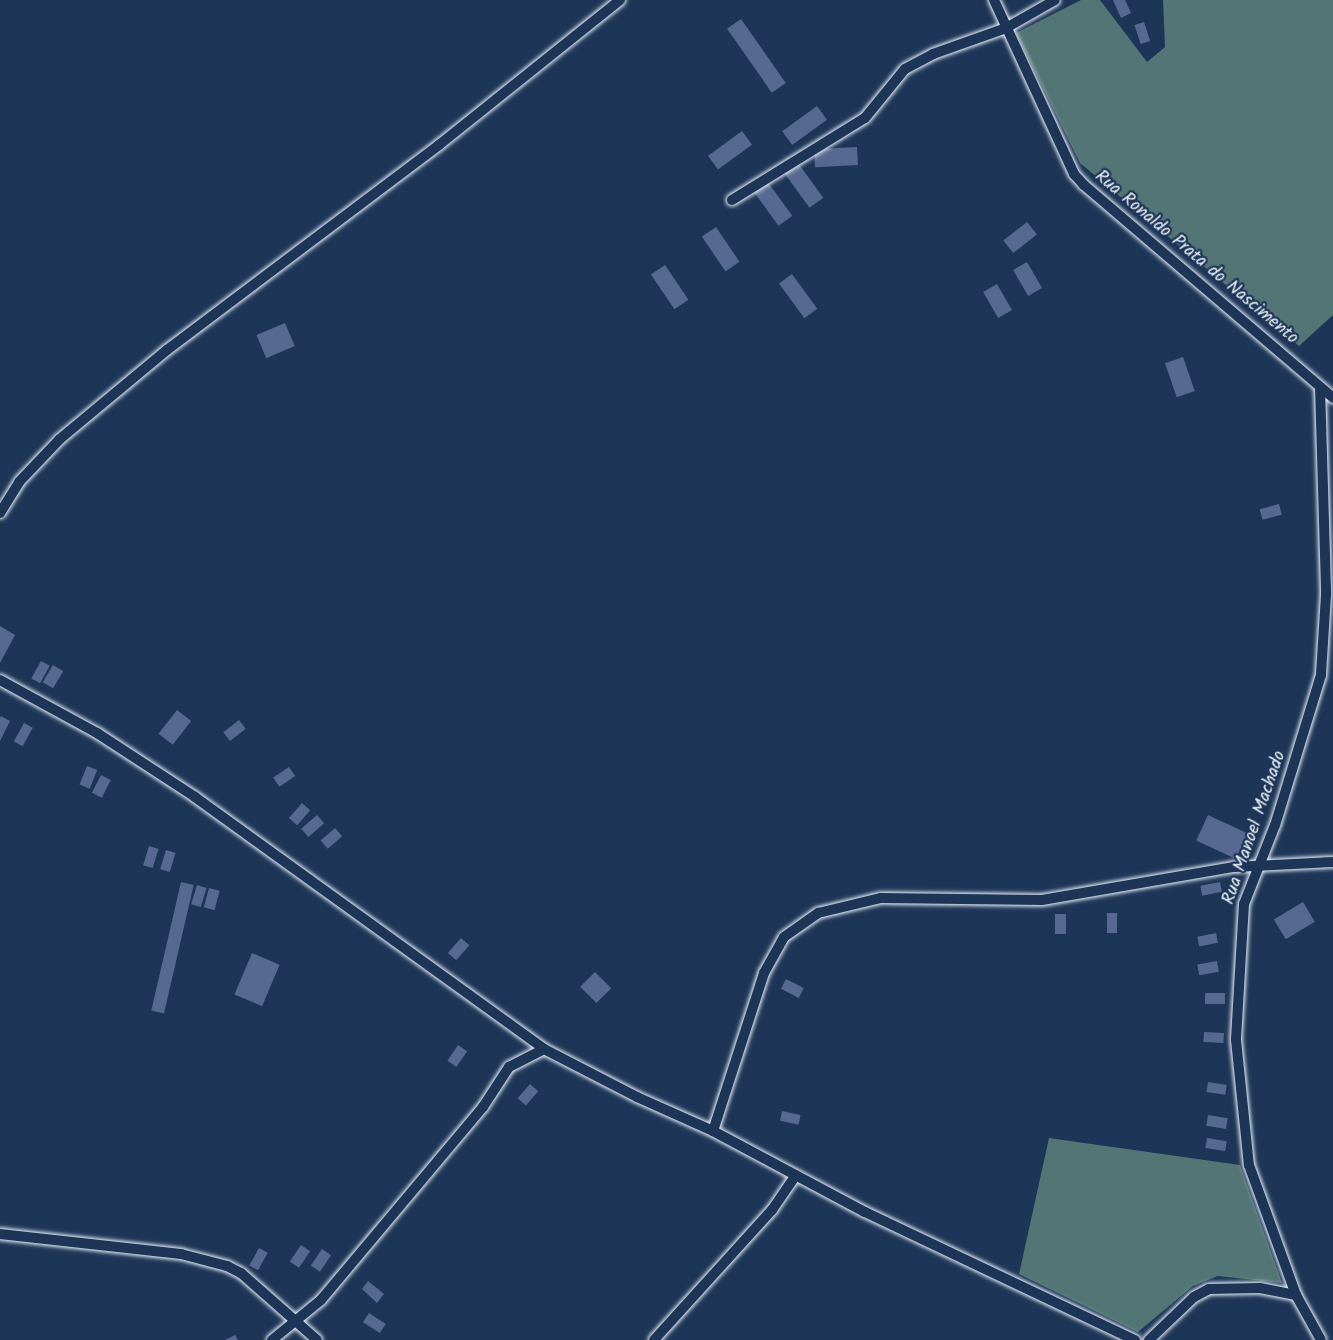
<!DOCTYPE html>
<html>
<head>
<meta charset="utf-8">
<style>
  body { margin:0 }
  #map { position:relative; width:1333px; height:1340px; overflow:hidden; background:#1d3557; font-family:Kalam,sans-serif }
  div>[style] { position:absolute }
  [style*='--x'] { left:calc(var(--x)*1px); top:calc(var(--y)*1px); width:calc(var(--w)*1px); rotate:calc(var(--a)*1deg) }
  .green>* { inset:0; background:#537576 }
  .building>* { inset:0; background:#566a91; transform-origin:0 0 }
  .roads { filter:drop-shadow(0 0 2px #e8f1f8) drop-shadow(0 0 2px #e8f1f8) }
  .street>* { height:10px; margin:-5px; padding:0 5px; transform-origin:5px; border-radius:5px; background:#1d3557 }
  span { translate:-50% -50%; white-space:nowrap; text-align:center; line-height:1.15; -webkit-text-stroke:4.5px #1d3557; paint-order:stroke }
  .street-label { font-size:18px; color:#e8f1f8 }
</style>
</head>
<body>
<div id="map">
  <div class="green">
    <i style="clip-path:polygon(1081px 0,1100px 0,1147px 62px,1165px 47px,1163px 0,1333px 0,1333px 315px,1299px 346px,1080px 163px,1016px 33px)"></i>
    <i style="clip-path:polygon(1049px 1138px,1240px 1165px,1282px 1283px,1218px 1276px,1193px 1286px,1138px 1332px,1019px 1274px)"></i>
  </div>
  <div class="building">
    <i style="clip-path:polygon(1113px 0,1125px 0,1131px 13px,1121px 18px)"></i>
    <i style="left:741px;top:19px;width:78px;height:17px;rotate:55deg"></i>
    <i style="left:1144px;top:22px;width:20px;height:10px;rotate:72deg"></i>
    <i style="left:817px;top:106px;width:17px;height:43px;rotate:54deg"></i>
    <i style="left:742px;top:131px;width:17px;height:42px;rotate:54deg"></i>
    <i style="left:857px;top:147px;width:18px;height:43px;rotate:87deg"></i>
    <i style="left:798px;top:163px;width:43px;height:17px;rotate:54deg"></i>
    <i style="left:767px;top:181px;width:43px;height:17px;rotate:54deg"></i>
    <i style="left:1027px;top:222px;width:16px;height:30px;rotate:52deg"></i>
    <i style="left:716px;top:227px;width:42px;height:17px;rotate:56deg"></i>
    <i style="left:1027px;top:262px;width:30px;height:16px;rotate:60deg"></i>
    <i style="left:665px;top:265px;width:42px;height:17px;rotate:56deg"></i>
    <i style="left:792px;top:274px;width:43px;height:16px;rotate:54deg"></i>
    <i style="left:997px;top:284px;width:30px;height:16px;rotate:60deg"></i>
    <i style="left:285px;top:323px;width:25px;height:31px;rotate:67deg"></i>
    <i style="left:1183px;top:357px;width:36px;height:19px;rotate:71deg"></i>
    <i style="left:1279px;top:504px;width:11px;height:20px;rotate:75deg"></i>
    <i style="clip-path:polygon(0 626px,15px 635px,0 663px)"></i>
    <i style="left:41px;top:661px;width:10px;height:20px;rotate:29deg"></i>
    <i style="left:53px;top:665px;width:12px;height:20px;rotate:31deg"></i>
    <i style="left:177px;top:710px;width:18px;height:30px;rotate:38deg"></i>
    <i style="clip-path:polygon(1px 716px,10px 721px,0 741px,0 718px)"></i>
    <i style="left:239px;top:720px;width:11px;height:20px;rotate:52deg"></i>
    <i style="left:24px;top:723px;width:10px;height:21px;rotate:29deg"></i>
    <i style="left:87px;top:766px;width:11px;height:20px;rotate:22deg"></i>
    <i style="left:289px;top:767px;width:11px;height:19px;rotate:56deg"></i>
    <i style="left:101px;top:775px;width:11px;height:20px;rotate:27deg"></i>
    <i style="left:302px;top:803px;width:11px;height:20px;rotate:41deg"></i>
    <i style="left:317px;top:815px;width:11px;height:21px;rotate:49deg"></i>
    <i style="left:1208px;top:815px;width:44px;height:28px;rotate:25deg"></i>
    <i style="left:335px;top:828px;width:11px;height:19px;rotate:49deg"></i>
    <i style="left:149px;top:846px;width:10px;height:20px;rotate:17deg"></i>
    <i style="left:166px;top:850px;width:10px;height:20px;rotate:17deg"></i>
    <i style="left:181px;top:882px;width:13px;height:132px;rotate:13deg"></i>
    <i style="left:1220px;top:882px;width:10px;height:20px;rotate:79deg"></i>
    <i style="left:197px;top:885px;width:10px;height:20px;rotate:17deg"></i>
    <i style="left:209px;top:888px;width:11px;height:20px;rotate:15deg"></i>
    <i style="left:1303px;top:902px;width:23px;height:34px;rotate:59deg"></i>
    <i style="left:1107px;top:913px;width:10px;height:20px"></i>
    <i style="left:1055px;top:914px;width:11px;height:20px"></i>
    <i style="left:1216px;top:933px;width:10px;height:19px;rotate:79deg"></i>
    <i style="left:461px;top:938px;width:11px;height:20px;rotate:41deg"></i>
    <i style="left:252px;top:953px;width:30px;height:45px;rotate:23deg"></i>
    <i style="left:1217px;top:961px;width:11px;height:20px;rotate:80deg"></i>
    <i style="left:595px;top:972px;width:23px;height:21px;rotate:45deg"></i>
    <i style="left:786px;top:979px;width:20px;height:11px;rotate:27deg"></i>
    <i style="left:1225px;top:993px;width:11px;height:20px;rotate:90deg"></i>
    <i style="left:1204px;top:1032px;width:20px;height:10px;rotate:3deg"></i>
    <i style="left:458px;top:1045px;width:11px;height:19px;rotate:34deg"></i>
    <i style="left:1208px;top:1082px;width:19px;height:10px;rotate:9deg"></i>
    <i style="left:530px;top:1084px;width:11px;height:19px;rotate:41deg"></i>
    <i style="left:782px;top:1111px;width:19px;height:10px;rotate:12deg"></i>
    <i style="left:1208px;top:1115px;width:20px;height:11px;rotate:9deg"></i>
    <i style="left:1207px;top:1138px;width:20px;height:10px;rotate:9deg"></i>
    <i style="left:301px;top:1245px;width:11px;height:20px;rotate:34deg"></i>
    <i style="left:259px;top:1248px;width:10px;height:20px;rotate:29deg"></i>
    <i style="left:322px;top:1249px;width:11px;height:20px;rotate:34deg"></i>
    <i style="clip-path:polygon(368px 1281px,384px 1294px,377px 1303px,362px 1289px)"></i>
    <i style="left:369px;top:1313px;width:20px;height:11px;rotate:33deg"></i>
    <i style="clip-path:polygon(235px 1335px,238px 1340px,225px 1340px)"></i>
  </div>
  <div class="roads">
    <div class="street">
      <i style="--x:994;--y:0;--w:192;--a:65.3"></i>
      <i style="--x:1074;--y:174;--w:15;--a:48"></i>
      <i style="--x:1084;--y:185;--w:328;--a:40.5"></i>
      <i style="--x:732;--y:200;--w:156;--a:-31.7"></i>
      <i style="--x:865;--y:118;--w:63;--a:-50.8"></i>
      <i style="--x:905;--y:69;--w:32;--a:-28"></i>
      <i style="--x:933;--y:54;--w:77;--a:-19.6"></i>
      <i style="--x:1006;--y:28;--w:56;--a:-29.7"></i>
      <i style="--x:1320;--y:387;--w:208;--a:88.3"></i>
      <i style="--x:1326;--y:595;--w:80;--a:93.6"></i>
      <i style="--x:1321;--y:675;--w:157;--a:107"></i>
      <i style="--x:1275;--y:825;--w:85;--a:111.4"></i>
      <i style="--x:1244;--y:904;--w:136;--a:93.4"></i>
      <i style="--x:1236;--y:1040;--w:126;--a:84.1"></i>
      <i style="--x:1249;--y:1165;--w:138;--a:70.1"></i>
      <i style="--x:1296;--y:1295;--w:51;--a:60.9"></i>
      <i style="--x:0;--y:513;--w:36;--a:-58"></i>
      <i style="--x:19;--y:482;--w:59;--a:-46.4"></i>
      <i style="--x:60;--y:439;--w:139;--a:-39.8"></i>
      <i style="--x:167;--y:350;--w:341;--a:-37"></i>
      <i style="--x:439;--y:145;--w:232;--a:-38.7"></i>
      <i style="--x:0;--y:680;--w:111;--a:28.7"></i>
      <i style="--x:97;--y:733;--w:117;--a:33.1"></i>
      <i style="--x:195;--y:797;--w:430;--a:35.8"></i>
      <i style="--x:544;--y:1049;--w:105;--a:27.3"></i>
      <i style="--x:637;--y:1097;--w:83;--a:24.1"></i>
      <i style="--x:713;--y:1131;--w:166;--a:-72.1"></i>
      <i style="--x:764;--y:973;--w:41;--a:-60.9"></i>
      <i style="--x:784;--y:937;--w:42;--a:-35.2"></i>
      <i style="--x:818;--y:913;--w:65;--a:-13.4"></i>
      <i style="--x:881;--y:898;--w:161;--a:0.7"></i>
      <i style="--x:1042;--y:900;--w:195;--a:-9.8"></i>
      <i style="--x:1234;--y:867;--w:99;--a:-2.9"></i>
      <i style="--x:713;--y:1131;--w:172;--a:28.1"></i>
      <i style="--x:865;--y:1212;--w:299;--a:25.4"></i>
      <i style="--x:0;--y:1234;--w:182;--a:6.3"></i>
      <i style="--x:181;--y:1254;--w:48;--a:14.6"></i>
      <i style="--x:227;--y:1266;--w:16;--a:27"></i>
      <i style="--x:241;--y:1273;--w:101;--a:41.4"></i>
      <i style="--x:272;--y:1340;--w:63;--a:-39.2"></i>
      <i style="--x:321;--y:1300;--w:252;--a:-50"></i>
      <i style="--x:483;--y:1107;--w:48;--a:-57"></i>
      <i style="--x:509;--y:1067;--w:39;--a:-27"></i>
      <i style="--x:654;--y:1340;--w:176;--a:-47.8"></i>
      <i style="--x:772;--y:1210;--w:42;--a:-55.6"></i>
      <i style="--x:1149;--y:1340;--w:62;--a:-43.7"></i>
      <i style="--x:1194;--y:1297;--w:17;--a:-28"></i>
      <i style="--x:1209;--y:1289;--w:51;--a:-1.1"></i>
      <i style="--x:1260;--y:1288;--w:37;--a:11"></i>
    </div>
  </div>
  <div class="street-label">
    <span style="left:1196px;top:258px;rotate:40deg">Rua Ronaldo Prata do Nascimento</span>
    <span style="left:1255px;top:828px;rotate:-71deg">Rua Manoel Machado</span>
  </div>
</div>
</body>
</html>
